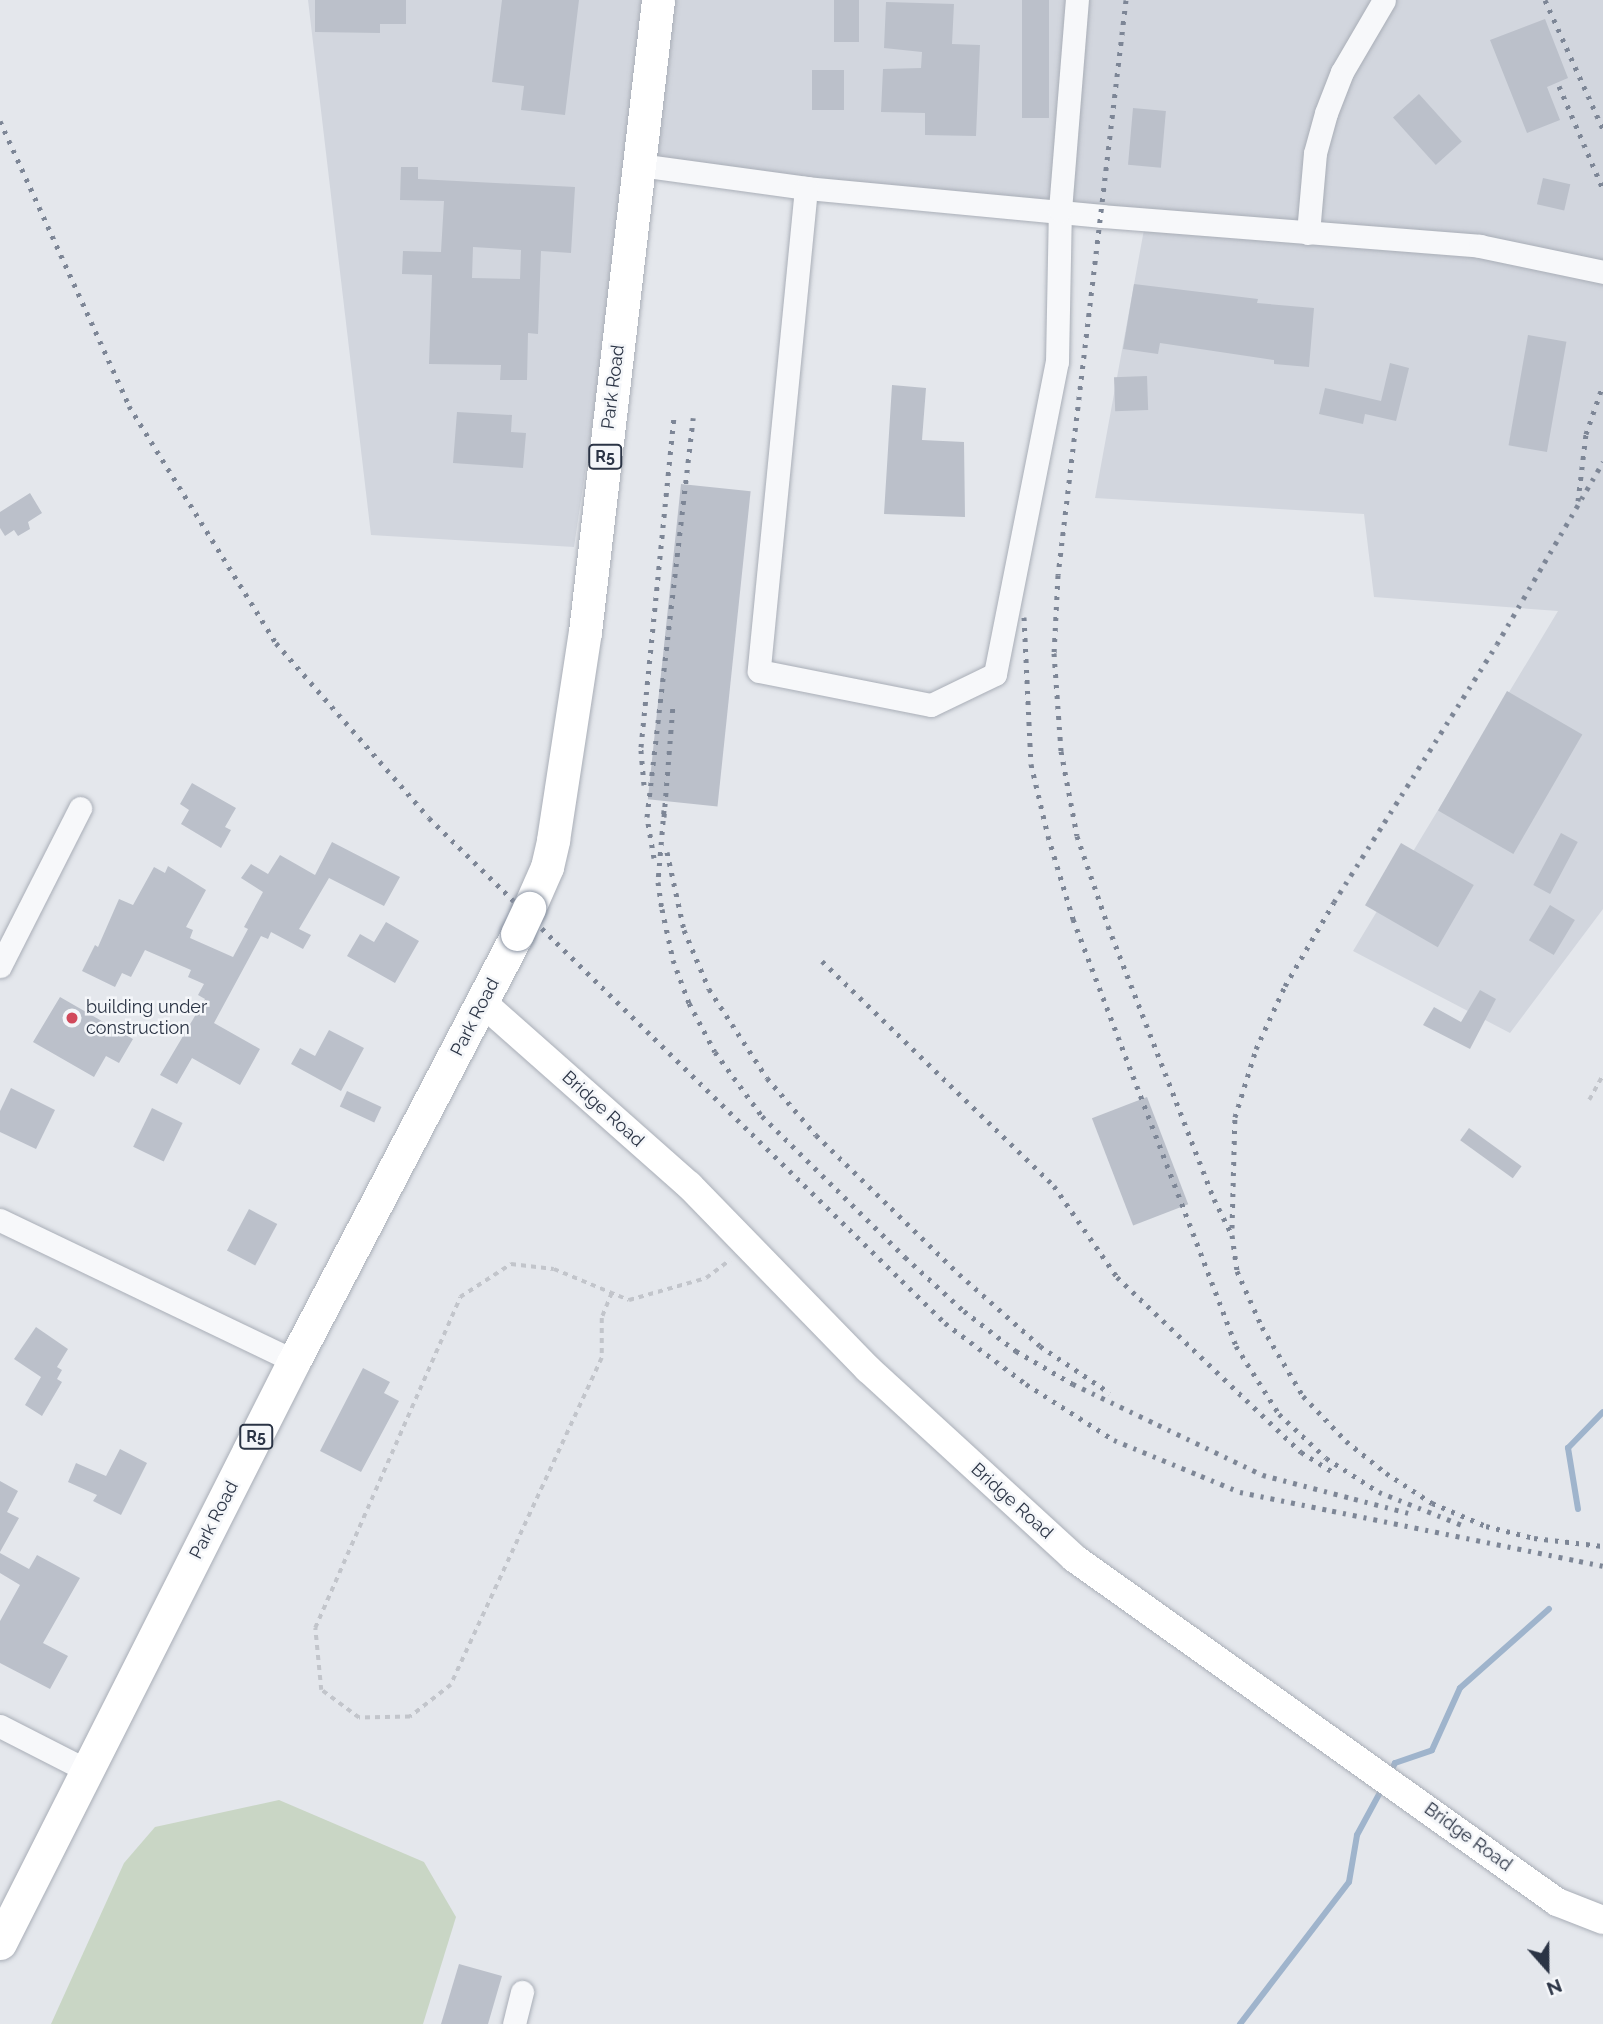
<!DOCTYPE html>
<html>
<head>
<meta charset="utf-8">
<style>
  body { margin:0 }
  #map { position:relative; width:1603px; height:2024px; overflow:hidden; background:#e4e7ec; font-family:Raleway,sans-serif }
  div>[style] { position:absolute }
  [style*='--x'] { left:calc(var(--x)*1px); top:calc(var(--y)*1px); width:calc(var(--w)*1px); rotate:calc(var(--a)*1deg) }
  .built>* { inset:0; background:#d2d6de }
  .green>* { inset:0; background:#c9d6c5 }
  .stream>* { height:6px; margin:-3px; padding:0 3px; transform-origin:3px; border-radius:3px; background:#9fb4cc }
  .building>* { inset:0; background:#bbc0ca; transform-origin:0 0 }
  .path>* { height:3.5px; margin-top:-1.75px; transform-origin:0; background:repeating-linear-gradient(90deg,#c2c5cb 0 5px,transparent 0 10px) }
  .roads { filter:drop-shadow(0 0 2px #a9aeb7) drop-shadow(0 0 2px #a9aeb7) }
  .minor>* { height:23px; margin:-11.5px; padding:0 11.5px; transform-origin:11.5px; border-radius:11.5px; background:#f7f8fa }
  .major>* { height:28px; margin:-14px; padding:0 14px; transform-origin:14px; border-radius:14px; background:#fff }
  .highway>* { height:33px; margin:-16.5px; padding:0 16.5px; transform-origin:16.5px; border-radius:16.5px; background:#fff }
  .rail>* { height:5px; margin-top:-2.5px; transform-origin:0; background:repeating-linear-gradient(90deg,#7d8696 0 3.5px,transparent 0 10.5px) }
  .bridges { filter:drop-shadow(0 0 2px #8b94a3) drop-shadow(0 0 2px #8b94a3) }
  .highway-bridge>* { height:33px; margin:-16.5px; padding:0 16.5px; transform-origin:16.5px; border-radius:16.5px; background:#fff }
  .dots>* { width:19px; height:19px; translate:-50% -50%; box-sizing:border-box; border:4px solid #f4f6f9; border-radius:50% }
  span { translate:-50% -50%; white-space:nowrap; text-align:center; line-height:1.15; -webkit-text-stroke:5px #f4f6f9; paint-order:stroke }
  .shield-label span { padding:2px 5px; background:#f4f6f9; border:2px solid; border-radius:5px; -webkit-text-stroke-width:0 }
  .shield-label { font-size:16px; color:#2b3445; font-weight:700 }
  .street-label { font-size:18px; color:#2b3445 }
  .poi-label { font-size:18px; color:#2b3445 }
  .left { translate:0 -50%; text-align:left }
  .north { position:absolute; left:1512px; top:1933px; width:70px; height:70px; -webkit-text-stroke:5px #f4f6f9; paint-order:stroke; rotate:159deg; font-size:19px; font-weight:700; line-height:28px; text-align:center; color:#2b3445 }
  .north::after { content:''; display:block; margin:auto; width:24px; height:32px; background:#2b3445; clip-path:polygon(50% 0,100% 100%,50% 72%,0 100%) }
</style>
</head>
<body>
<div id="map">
  <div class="built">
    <i style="clip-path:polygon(308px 0,1603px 0,1603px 909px,1510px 1033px,1353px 951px,1558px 611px,1374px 597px,1364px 514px,1095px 498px,1145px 224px,630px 169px,574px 547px,371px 535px)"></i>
  </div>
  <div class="green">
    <i style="clip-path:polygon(279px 1800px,424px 1862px,456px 1917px,423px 2024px,51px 2024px,124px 1863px,155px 1827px)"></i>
  </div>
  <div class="stream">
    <i style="--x:1578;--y:1509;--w:62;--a:-99.3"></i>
    <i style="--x:1568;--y:1448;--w:50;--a:-45.8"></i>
    <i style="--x:1390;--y:1774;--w:12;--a:-66"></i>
    <i style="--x:1395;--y:1763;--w:39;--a:-19"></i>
    <i style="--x:1432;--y:1750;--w:68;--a:-65.7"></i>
    <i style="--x:1460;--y:1688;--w:119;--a:-41.6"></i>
    <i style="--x:1240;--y:2024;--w:179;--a:-52.5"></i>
    <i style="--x:1349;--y:1882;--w:48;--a:-80.3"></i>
    <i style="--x:1357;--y:1835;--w:55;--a:-61.6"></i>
  </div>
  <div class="building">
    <i style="clip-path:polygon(315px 0,406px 0,406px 24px,380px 24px,380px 33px,315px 32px)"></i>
    <i style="clip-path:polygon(502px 0,579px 0,565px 115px,521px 110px,524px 86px,492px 82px)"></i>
    <i style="left:834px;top:0;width:25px;height:42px"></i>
    <i style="left:1022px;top:0;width:27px;height:118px"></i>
    <i style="clip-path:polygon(886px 2px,954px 4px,952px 44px,980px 45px,976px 136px,925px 135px,925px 113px,881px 112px,883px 69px,921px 68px,922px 52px,884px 48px)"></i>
    <i style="clip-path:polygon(1545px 19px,1568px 78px,1547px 87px,1560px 120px,1527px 133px,1490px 40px)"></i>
    <i style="left:844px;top:70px;width:40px;height:32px;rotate:90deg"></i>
    <i style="left:1419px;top:94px;width:64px;height:35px;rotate:48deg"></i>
    <i style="left:1133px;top:108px;width:33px;height:57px;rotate:5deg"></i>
    <i style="clip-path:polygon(evenodd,401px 167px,418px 167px,418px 179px,575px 187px,571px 253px,541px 251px,538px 334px,528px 333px,527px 380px,500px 380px,501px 365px,429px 364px,432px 275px,402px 274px,403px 251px,441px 252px,444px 201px,400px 200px,401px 167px,473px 247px,521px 250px,520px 279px,472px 278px,473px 247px)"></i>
    <i style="left:1543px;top:178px;width:28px;height:27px;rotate:13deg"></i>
    <i style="clip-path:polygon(1134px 284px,1258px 299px,1257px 303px,1314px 308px,1309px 367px,1274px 364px,1274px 360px,1160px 343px,1158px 354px,1123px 349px)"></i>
    <i style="left:1528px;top:335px;width:39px;height:112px;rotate:10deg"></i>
    <i style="clip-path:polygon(1390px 363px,1409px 368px,1396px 421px,1365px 414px,1363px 424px,1319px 414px,1325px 388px,1381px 401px)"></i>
    <i style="left:1147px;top:376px;width:34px;height:33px;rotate:88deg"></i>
    <i style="clip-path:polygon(892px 385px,926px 388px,922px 440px,964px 442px,965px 517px,884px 514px)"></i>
    <i style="clip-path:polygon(457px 412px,512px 415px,511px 432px,526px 433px,523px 468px,453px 463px)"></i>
    <i style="left:681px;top:484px;width:70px;height:317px;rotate:6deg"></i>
    <i style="clip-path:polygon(30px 493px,42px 513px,28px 522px,30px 529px,18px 536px,14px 530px,5px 536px,0 528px,0 512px)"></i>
    <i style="left:1507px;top:691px;width:87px;height:138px;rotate:30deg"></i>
    <i style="clip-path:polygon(192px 783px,236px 808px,225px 827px,231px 830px,221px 848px,181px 824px,189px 810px,180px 804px)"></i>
    <i style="left:1561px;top:833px;width:19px;height:59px;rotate:28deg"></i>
    <i style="clip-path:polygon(332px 842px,400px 877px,384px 906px,329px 878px,299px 929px,311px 935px,303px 949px,271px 932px,268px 939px,261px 936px,214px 1023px,260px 1049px,240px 1085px,192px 1058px,177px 1084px,160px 1075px,205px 999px,198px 995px,204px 984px,188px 977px,191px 970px,145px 950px,131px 977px,122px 973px,115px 987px,82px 971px,95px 945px,98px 947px,119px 899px,133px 905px,154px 867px,165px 873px,168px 866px,206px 890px,186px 927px,193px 930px,190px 938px,233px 957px,248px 929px,244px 927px,263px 892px,241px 878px,251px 864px,268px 874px,280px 855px,315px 875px)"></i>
    <i style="left:1401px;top:843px;width:84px;height:72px;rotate:30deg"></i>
    <i style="left:1550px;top:905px;width:29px;height:41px;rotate:31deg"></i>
    <i style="clip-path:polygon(386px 922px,419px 941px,395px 983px,347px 956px,360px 934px,374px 942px)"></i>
    <i style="clip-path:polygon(1480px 990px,1496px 999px,1470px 1049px,1423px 1025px,1434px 1007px,1461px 1022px)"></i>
    <i style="clip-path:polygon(60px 997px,133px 1039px,119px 1063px,106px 1056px,94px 1077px,33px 1042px)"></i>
    <i style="clip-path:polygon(329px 1030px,364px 1048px,341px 1091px,291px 1064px,300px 1048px,315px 1056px)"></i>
    <i style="clip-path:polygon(11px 1088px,55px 1110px,36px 1149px,0 1132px,0 1111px)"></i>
    <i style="left:347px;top:1091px;width:38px;height:17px;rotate:25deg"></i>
    <i style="left:1147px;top:1097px;width:115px;height:59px;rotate:69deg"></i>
    <i style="left:152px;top:1108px;width:34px;height:43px;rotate:26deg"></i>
    <i style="left:1469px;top:1128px;width:65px;height:15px;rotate:36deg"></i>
    <i style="left:249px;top:1209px;width:32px;height:47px;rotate:28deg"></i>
    <i style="clip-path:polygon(36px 1327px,68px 1349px,57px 1367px,62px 1370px,57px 1379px,62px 1382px,42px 1416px,25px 1405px,41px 1377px,14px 1359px)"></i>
    <i style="clip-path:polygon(363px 1368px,390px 1382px,384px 1393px,399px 1401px,361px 1472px,320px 1451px)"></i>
    <i style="clip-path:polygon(120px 1449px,147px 1463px,121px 1515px,93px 1501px,97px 1495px,68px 1482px,76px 1463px,106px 1476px)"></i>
    <i style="clip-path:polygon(0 1481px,18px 1491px,7px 1512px,19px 1518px,0 1552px)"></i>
    <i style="clip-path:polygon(0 1553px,29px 1569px,37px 1555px,80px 1578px,43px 1643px,68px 1656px,50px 1689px,0 1663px,0 1621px,20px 1585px,0 1573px)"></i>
    <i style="clip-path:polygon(459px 1964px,502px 1976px,488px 2024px,441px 2024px)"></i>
  </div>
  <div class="path">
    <i style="--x:1589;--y:1100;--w:29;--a:-61"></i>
    <i style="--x:612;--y:1293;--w:27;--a:112"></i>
    <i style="--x:602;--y:1318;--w:40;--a:90"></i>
    <i style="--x:602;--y:1358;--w:360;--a:114.8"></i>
    <i style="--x:451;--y:1685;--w:52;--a:142"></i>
    <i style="--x:410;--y:1717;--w:51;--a:178.9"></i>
    <i style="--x:359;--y:1718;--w:47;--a:-143.6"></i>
    <i style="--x:321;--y:1690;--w:62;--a:-95.5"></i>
    <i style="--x:315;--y:1628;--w:361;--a:-66.3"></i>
    <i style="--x:460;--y:1297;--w:61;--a:-32.9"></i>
    <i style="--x:511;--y:1264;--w:43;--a:6.6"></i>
    <i style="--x:554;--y:1269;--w:81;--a:22.5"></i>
    <i style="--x:629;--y:1300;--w:80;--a:-15.9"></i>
    <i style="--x:706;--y:1278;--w:30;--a:-37"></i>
  </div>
  <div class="roads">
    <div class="minor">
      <i style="--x:639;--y:165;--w:169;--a:7.8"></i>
      <i style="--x:806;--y:188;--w:297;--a:5.4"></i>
      <i style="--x:1102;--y:216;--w:379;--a:4.5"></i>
      <i style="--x:1480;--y:246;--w:126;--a:11.9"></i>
      <i style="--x:806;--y:188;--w:485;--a:95.6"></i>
      <i style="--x:759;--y:671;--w:175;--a:11.2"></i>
      <i style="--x:931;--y:705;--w:71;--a:-25.8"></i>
      <i style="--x:995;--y:674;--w:318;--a:-78.8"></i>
      <i style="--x:1057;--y:362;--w:152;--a:-88.9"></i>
      <i style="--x:1060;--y:210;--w:211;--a:-85.4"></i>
      <i style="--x:1308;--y:233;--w:80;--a:-85"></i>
      <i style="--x:1315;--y:153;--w:41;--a:-74.6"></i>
      <i style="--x:1326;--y:113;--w:44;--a:-68.7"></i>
      <i style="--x:1342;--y:72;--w:83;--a:-59.7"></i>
      <i style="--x:0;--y:966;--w:177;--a:-63.1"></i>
      <i style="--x:0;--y:1220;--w:326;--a:25.6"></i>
      <i style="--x:0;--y:1726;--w:99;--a:27.1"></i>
      <i style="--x:514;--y:2024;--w:33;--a:-76"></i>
    </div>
    <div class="major">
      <i style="--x:483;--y:1003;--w:275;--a:41.5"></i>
      <i style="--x:689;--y:1185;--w:257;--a:45.8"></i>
      <i style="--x:868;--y:1369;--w:280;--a:42.5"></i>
      <i style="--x:1074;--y:1558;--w:593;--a:35.46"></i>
      <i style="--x:1557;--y:1902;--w:49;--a:21.4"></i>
    </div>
    <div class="highway">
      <i style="--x:529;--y:908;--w:45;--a:-66.3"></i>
      <i style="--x:547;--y:867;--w:28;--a:-77"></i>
      <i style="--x:553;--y:840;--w:210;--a:-81.3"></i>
      <i style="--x:585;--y:632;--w:636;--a:-83.41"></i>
      <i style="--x:0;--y:1943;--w:652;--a:-63.2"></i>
      <i style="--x:294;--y:1361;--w:482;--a:-62.4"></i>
    </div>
  </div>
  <div class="rail">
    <i style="--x:1126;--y:0;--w:579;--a:96.74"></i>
    <i style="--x:1058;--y:575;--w:78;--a:92.9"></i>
    <i style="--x:1054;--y:653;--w:98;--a:85.9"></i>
    <i style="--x:1061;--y:751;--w:86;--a:79.3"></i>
    <i style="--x:1077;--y:836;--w:95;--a:71"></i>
    <i style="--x:1108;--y:926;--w:293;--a:68.8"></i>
    <i style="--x:1214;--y:1199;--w:40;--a:63.4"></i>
    <i style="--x:1232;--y:1235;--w:36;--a:82"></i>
    <i style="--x:1237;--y:1271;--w:61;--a:65.9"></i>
    <i style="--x:1262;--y:1327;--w:80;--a:59.3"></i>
    <i style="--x:1303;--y:1396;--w:62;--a:46.3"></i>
    <i style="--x:1346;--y:1441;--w:51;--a:38.7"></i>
    <i style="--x:1386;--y:1473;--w:55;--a:33.1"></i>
    <i style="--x:1432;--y:1503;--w:59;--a:23.1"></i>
    <i style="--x:1486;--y:1526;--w:49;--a:14"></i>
    <i style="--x:1534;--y:1538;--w:69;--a:6.6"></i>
    <i style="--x:1545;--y:0;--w:141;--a:65.8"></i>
    <i style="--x:1559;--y:86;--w:112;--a:66.9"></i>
    <i style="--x:0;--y:121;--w:313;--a:65.6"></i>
    <i style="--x:129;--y:406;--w:279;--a:58.2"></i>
    <i style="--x:276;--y:643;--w:232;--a:48.8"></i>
    <i style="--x:429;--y:818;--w:722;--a:44.38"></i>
    <i style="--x:945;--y:1323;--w:101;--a:37"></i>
    <i style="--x:1026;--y:1384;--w:104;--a:32.5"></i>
    <i style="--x:1114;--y:1440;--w:136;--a:22.4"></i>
    <i style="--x:1240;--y:1492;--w:370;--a:11.5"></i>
    <i style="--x:1578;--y:501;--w:67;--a:-83.2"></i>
    <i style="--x:1586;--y:434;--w:52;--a:-70.9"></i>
    <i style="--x:1024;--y:617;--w:147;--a:87.3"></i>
    <i style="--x:1031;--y:764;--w:74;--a:76.7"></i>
    <i style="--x:1048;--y:836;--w:87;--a:73.2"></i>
    <i style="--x:1073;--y:919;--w:457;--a:69.1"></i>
    <i style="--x:1236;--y:1346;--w:80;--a:57.7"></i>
    <i style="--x:1279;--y:1414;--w:64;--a:43.1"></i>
    <i style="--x:1326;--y:1458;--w:63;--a:32.7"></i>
    <i style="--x:1379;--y:1492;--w:89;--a:21.7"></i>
    <i style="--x:644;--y:785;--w:38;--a:-95"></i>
    <i style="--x:641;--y:747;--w:333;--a:-84.3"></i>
    <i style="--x:664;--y:810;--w:72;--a:94.8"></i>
    <i style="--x:658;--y:882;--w:27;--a:82"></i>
    <i style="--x:662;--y:909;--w:52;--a:77.8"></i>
    <i style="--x:673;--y:960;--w:46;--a:69.6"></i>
    <i style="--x:689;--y:1003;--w:55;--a:62"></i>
    <i style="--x:715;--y:1052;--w:79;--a:53.7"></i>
    <i style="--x:762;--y:1116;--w:201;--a:44.6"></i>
    <i style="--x:905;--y:1257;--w:80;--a:42.5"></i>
    <i style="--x:964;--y:1311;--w:66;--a:37.6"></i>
    <i style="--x:1016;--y:1351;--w:66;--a:30.1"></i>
    <i style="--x:1073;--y:1384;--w:211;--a:25.6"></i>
    <i style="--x:1263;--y:1475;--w:151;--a:14.6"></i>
    <i style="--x:664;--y:817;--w:111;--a:-85.4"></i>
    <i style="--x:667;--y:852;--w:80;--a:77.7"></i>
    <i style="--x:684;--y:930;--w:64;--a:67"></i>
    <i style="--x:709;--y:989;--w:106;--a:56.9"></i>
    <i style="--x:767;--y:1078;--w:75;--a:49.3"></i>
    <i style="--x:816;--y:1135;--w:199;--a:44.2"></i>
    <i style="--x:959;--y:1274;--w:108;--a:41.6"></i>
    <i style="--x:1040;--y:1346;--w:84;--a:33.9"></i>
    <i style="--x:654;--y:858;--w:42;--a:-99.7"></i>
    <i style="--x:647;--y:817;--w:402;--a:-83.4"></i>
    <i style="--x:822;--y:961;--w:323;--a:44.1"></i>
    <i style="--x:1054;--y:1186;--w:111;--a:55.3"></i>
    <i style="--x:1117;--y:1277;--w:254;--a:43.6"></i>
    <i style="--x:1301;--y:1452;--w:36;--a:32"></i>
    <i style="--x:1232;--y:1228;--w:111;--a:-88.5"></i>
    <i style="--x:1235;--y:1117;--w:71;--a:-72.8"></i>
    <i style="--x:1256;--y:1049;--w:69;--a:-65.3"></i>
    <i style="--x:1285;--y:986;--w:97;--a:-59.7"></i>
    <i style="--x:1334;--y:902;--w:305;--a:-57.7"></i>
    <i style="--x:1497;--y:644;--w:211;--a:-59.8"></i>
  </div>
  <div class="bridges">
    <div class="highway-bridge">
      <i style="--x:517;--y:934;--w:29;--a:-65"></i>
    </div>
  </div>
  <div class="dots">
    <i style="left:72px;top:1018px;background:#d1495b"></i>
  </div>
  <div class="shield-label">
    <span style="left:605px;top:457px">R5</span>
    <span style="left:256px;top:1437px">R5</span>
  </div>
  <div class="street-label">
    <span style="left:613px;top:387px;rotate:-83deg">Park Road</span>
    <span style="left:475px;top:1017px;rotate:-63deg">Park Road</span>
    <span style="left:603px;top:1109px;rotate:42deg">Bridge Road</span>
    <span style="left:1012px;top:1501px;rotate:42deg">Bridge Road</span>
    <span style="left:214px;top:1520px;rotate:-63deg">Park Road</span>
    <span style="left:1468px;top:1837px;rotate:36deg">Bridge Road</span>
  </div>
  <div class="poi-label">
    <span class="left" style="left:86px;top:1018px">building under<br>construction</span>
  </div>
  <div class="north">N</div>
</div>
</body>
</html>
